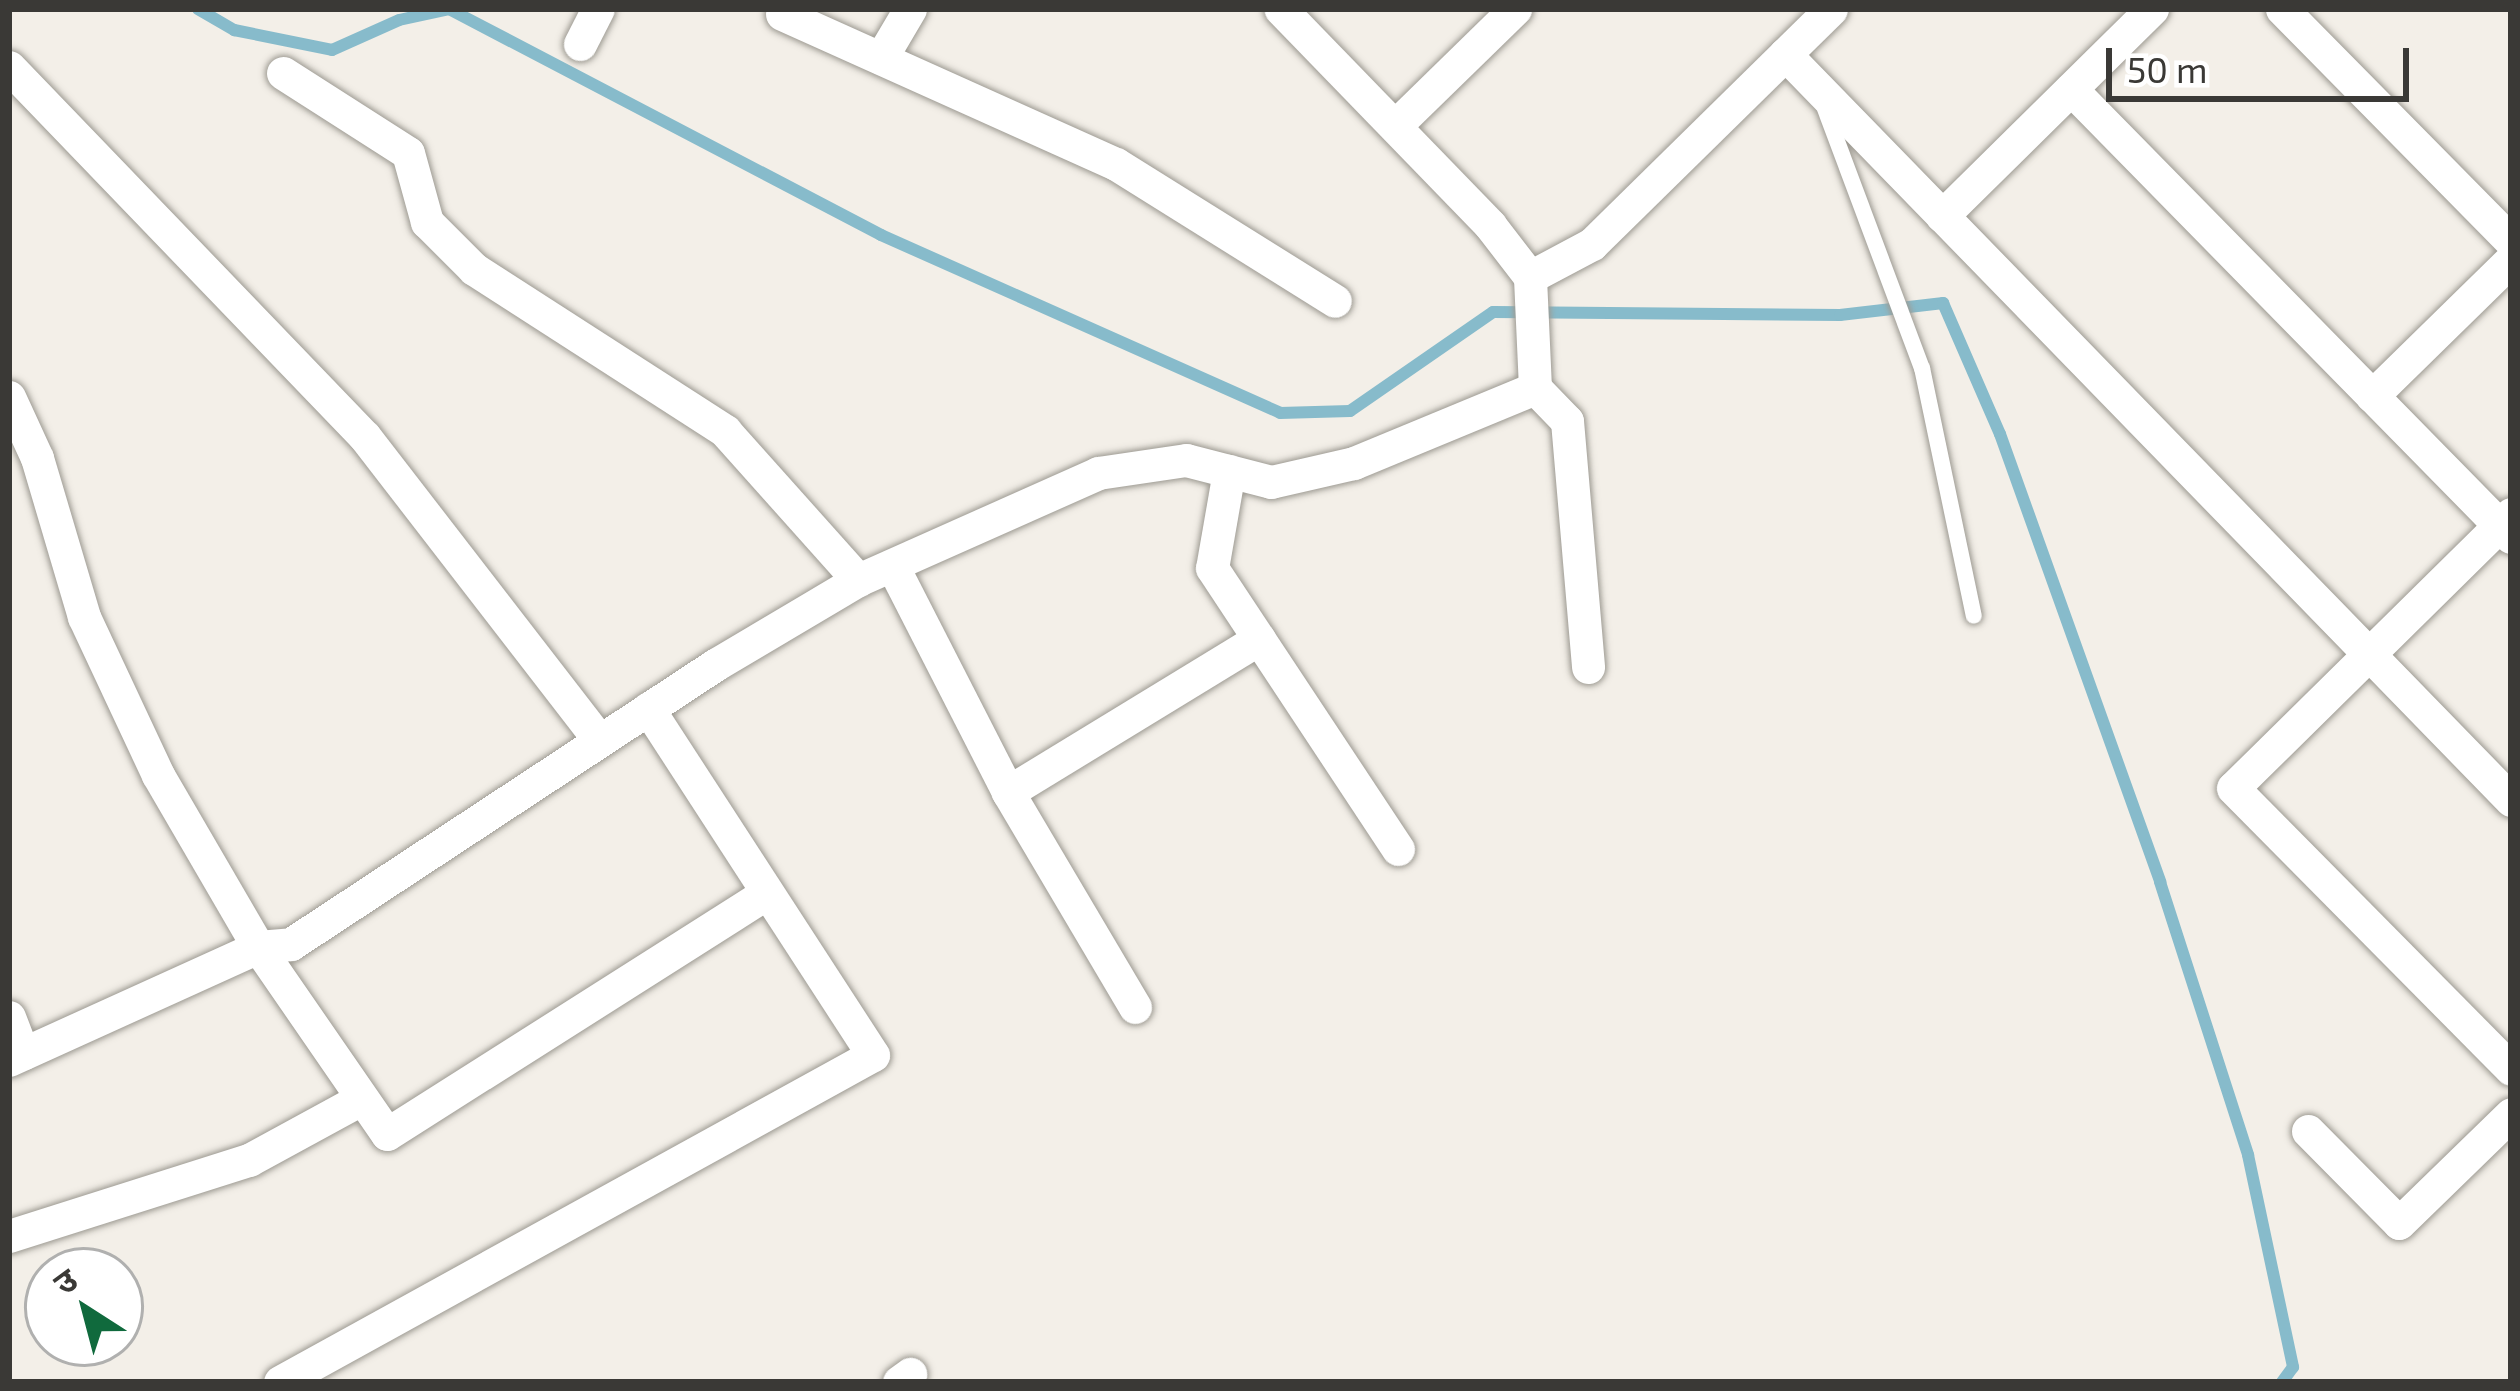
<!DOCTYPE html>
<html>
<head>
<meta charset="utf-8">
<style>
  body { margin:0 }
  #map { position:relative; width:2520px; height:1391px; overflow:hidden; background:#f3efe8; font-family:"Exo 2","Noto Sans Devanagari",sans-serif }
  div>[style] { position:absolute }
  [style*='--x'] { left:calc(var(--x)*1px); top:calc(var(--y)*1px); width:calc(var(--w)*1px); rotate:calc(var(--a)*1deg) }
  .stream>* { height:12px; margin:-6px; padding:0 6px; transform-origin:6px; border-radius:6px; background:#87bbcb }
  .roads { filter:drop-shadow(0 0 3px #9d9a92) drop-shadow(0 0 3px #9d9a92) }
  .service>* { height:16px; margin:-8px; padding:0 8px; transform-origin:8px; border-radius:8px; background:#fff }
  .minor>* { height:33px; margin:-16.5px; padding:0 16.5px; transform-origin:16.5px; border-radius:16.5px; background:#fff }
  span { translate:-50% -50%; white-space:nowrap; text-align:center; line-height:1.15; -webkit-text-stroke:10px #fff; paint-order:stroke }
  .frame { position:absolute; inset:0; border:12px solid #3a3936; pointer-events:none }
  .north { position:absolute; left:24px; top:1247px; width:120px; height:120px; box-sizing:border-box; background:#fff; border:3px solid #b0b0af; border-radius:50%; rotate:324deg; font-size:33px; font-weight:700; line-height:48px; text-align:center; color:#3a3936 }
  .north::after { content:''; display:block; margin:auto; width:42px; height:54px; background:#106a3d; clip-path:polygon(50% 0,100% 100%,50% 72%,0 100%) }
  .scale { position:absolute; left:2106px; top:48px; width:303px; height:54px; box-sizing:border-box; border:6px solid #3a3936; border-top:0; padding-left:15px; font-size:36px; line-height:42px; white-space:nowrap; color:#3a3936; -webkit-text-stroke:9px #fff; paint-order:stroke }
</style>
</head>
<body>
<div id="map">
  <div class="stream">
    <i style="--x:198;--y:9;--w:42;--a:30.3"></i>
    <i style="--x:234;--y:30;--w:100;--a:11.5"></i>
    <i style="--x:332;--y:50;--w:73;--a:-24.1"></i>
    <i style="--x:399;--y:20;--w:51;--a:-12.4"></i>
    <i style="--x:449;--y:9;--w:488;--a:27.6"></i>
    <i style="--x:881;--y:235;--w:437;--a:24"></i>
    <i style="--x:1280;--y:413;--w:70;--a:-1.6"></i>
    <i style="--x:1350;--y:411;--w:174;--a:-34.7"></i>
    <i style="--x:1493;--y:312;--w:347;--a:0.5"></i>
    <i style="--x:1840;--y:315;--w:104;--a:-6.6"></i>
    <i style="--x:1943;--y:303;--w:143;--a:66.5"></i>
    <i style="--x:2000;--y:434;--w:476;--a:70.3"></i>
    <i style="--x:2160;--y:882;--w:287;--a:72.1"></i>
    <i style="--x:2248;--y:1155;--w:217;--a:78"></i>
    <i style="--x:2293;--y:1367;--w:19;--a:126"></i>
  </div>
  <div class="roads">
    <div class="service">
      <i style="--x:1825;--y:109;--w:277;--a:69.5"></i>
      <i style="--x:1922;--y:368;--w:253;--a:78.2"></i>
    </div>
    <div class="minor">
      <i style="--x:2282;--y:9;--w:326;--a:45.4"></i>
      <i style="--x:782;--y:14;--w:366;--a:24.2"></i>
      <i style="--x:1116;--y:164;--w:258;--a:32"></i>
      <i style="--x:580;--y:44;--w:39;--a:-63"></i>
      <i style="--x:1785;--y:54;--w:1041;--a:45.78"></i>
      <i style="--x:881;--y:58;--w:57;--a:-59.4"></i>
      <i style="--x:9;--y:67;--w:513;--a:46.1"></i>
      <i style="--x:365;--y:437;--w:383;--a:52.3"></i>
      <i style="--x:283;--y:73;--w:148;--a:32.6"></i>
      <i style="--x:408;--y:153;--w:72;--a:74.6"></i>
      <i style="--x:427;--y:222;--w:66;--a:45"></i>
      <i style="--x:474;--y:269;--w:299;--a:32.8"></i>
      <i style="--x:725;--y:431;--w:200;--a:48.2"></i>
      <i style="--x:2071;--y:89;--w:628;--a:45.52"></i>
      <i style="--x:1395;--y:126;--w:168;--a:-44.3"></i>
      <i style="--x:1942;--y:216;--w:295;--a:-44.6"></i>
      <i style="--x:1530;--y:277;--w:70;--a:-28"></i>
      <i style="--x:1592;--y:244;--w:335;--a:-44.5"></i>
      <i style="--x:1535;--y:388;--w:46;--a:45.9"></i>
      <i style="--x:1567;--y:421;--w:247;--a:85.1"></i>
      <i style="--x:2372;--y:396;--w:194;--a:-44.4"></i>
      <i style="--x:9;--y:397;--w:67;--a:65.3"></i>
      <i style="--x:37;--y:458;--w:166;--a:73.5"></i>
      <i style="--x:84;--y:617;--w:174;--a:64.9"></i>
      <i style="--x:158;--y:775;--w:199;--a:59.8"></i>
      <i style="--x:258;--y:947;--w:227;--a:55.4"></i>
      <i style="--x:387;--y:1134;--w:450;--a:-32.4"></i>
      <i style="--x:1229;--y:471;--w:98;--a:99.9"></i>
      <i style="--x:1212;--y:568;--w:337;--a:56.5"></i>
      <i style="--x:2511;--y:514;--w:390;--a:135.4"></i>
      <i style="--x:2233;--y:788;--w:395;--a:45.3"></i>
      <i style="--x:893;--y:567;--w:253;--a:62.9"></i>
      <i style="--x:1135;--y:1007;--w:250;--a:-120.6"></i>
      <i style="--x:1008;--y:792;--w:294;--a:-31.4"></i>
      <i style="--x:9;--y:1017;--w:39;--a:69"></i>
      <i style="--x:9;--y:1060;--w:273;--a:-24.4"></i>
      <i style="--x:258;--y:947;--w:33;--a:-5"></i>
      <i style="--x:291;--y:944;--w:508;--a:-33.35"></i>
      <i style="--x:715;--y:665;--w:166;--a:-30.7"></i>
      <i style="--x:858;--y:580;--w:263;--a:-24"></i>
      <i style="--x:1098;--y:473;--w:89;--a:-8.4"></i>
      <i style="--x:1186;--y:460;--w:88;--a:14.5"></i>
      <i style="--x:1271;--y:482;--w:85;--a:-12.9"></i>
      <i style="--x:1354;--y:463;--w:196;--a:-22.5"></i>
      <i style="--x:1535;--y:388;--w:111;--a:-92.6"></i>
      <i style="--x:1530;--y:277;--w:66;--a:-127.6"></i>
      <i style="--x:1490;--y:225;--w:301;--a:-134.1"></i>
      <i style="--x:2308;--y:1131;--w:129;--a:45.3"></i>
      <i style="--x:2399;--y:1223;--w:156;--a:-44.2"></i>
      <i style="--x:9;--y:1236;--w:252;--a:-17.6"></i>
      <i style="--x:249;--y:1160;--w:128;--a:-28.6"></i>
      <i style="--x:280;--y:1382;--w:677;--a:-28.87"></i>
      <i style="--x:873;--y:1055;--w:413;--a:-123"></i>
      <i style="--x:899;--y:1382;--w:14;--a:-36"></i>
    </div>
  </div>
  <div class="frame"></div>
  <div class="north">उ</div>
  <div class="scale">50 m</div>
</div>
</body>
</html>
